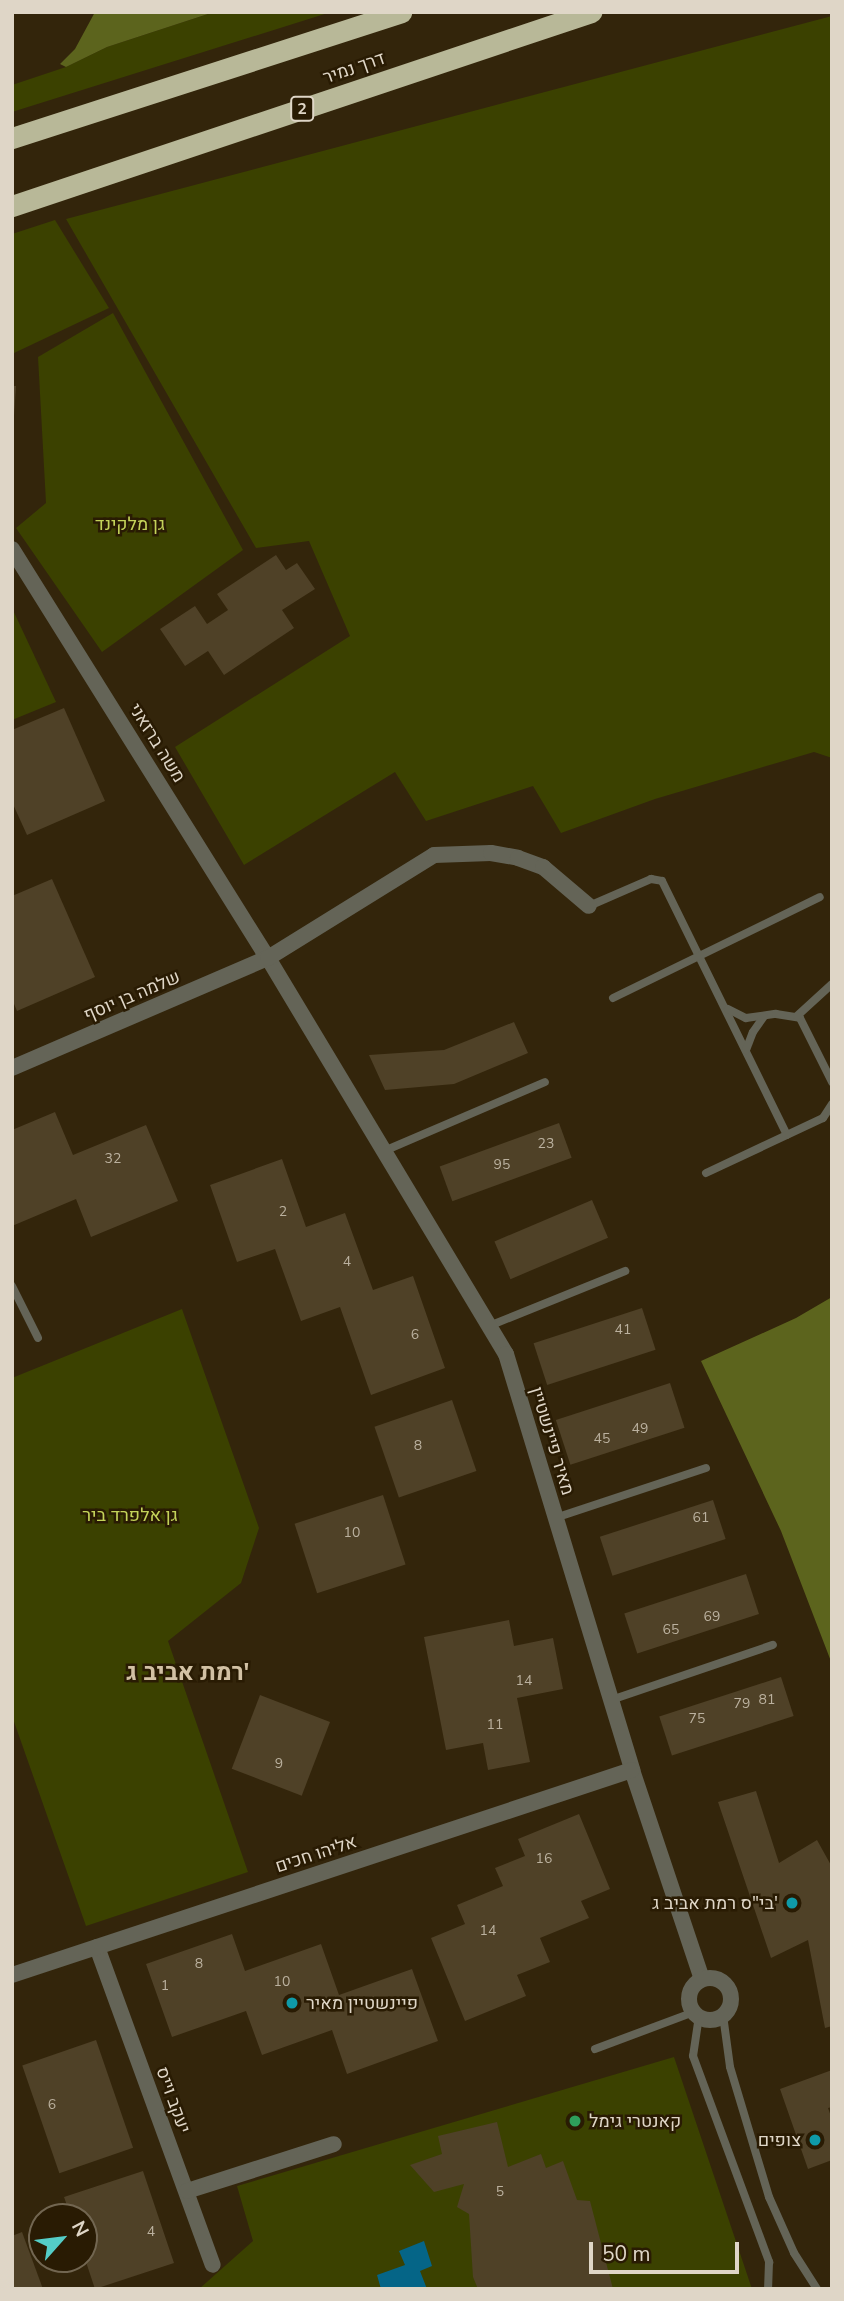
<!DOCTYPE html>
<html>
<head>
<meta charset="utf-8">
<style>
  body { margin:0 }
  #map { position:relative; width:844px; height:2301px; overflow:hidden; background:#33250b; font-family:"Nunito Sans",Heebo,sans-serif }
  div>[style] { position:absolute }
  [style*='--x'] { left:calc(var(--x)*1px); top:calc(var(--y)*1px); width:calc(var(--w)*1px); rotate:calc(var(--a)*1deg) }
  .green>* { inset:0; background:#3b4100 }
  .forest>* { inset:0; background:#5c641d }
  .water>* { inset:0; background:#056587 }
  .building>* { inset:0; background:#4f4127; transform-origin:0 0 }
  .lane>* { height:8px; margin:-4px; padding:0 4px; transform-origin:4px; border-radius:4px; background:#646457 }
  .street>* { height:16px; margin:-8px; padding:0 8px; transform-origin:8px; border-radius:8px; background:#646457 }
  .street>.ring { margin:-8px; padding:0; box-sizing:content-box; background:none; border:16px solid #646457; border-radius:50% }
  .highway>* { height:21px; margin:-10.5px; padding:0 10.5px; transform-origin:10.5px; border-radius:10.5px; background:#b8b898 }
  .dots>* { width:19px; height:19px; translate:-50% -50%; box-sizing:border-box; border:4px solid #291b03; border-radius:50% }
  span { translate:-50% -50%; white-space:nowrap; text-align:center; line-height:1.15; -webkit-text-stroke:5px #291b03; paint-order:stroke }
  .number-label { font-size:14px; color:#bbb19f }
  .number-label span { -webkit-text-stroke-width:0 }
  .shield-label span { padding:2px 5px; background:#291b03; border:2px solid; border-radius:5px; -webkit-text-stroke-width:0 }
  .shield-label { font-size:16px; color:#dfd6c7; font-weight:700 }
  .street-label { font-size:18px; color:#dfd6c7 }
  .park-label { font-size:18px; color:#c4d359 }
  .poi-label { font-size:18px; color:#dfd6c7 }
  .right { translate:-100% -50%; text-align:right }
  .left { translate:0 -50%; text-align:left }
  .district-label { font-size:24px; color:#d2c1a4; font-weight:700 }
  .frame { position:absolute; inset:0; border:14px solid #dfd6c7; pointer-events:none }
  .north { position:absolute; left:28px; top:2203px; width:70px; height:70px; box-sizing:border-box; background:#291b03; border:2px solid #726651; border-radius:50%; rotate:62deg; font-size:19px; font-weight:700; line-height:28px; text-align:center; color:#dfd6c7 }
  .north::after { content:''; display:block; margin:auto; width:24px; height:32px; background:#54cdc7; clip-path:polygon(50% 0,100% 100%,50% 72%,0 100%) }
  .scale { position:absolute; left:589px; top:2242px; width:150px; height:32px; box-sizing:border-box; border:4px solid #dfd6c7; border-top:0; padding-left:9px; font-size:21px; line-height:24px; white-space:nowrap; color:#dfd6c7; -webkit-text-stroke:5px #291b03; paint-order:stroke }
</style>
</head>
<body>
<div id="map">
  <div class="green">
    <i style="clip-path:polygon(214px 12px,331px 12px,12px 112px,12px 85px,66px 67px,107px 47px)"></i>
    <i style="clip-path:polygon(832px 16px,832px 758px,814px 752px,655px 799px,561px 833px,533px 786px,426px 821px,395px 772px,244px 865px,175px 747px,350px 636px,309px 541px,256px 548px,66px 219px)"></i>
    <i style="clip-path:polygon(55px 220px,109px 308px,12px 354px,12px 234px)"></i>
    <i style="clip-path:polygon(113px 313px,243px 550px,102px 652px,16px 528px,46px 503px,38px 357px)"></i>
    <i style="clip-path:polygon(12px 608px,56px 702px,12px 720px)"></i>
    <i style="clip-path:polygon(182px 1309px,259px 1528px,241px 1583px,168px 1641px,248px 1872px,86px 1926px,12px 1716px,12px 1378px)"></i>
    <i style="clip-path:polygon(674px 2057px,752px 2289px,199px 2289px,253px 2241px,237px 2186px)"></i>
  </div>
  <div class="forest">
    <i style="clip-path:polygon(95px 12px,214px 12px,107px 47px,66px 67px,60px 64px,75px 49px)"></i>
    <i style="clip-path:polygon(832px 1297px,832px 1664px,781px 1531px,701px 1361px,796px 1318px)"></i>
  </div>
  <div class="water">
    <i style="clip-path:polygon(424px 2241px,432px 2266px,420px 2271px,427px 2289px,381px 2289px,377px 2275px,405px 2265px,399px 2251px)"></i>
  </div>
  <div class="building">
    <i style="clip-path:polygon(12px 386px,16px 386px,14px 416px,12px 416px)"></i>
    <i style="clip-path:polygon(276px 555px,286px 570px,297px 563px,315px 589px,282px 610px,294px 628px,224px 675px,208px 651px,185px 666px,160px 629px,195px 606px,207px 624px,228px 610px,217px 594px)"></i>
    <i style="clip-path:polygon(64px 708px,105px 801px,27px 835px,12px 802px,12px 730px)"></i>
    <i style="clip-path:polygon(52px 879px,95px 977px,17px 1011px,12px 999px,12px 896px)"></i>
    <i style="clip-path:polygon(514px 1022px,528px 1053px,454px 1084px,385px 1090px,369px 1055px,444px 1050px)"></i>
    <i style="clip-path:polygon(55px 1112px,73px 1155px,146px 1125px,178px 1201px,91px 1237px,76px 1199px,12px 1226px,12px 1130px)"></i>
    <i style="left:559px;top:1123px;width:37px;height:127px;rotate:70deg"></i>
    <i style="clip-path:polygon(282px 1159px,306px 1227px,345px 1213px,373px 1290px,413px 1276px,445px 1368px,371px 1395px,340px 1307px,301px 1321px,275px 1249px,237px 1262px,210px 1185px)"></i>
    <i style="left:592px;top:1200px;width:41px;height:106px;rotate:67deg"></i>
    <i style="left:642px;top:1308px;width:44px;height:114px;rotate:72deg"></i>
    <i style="left:670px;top:1383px;width:47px;height:120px;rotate:72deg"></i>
    <i style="left:452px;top:1400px;width:75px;height:82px;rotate:71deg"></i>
    <i style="left:383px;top:1495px;width:73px;height:93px;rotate:72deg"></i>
    <i style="left:713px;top:1500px;width:41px;height:119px;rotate:72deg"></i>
    <i style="left:746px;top:1574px;width:42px;height:128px;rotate:72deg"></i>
    <i style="clip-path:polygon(509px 1620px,514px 1646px,553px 1638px,563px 1689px,517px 1698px,530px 1762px,488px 1770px,483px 1743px,446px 1750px,424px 1637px)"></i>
    <i style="left:781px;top:1677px;width:41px;height:128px;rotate:72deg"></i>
    <i style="left:260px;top:1695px;width:75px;height:79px;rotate:21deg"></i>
    <i style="clip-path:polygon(756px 1791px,779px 1863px,817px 1840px,832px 1867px,832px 2026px,825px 2028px,808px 1940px,771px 1958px,718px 1802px)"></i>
    <i style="clip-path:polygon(579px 1814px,610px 1889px,581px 1901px,589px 1918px,540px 1938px,550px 1962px,517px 1975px,526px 1996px,465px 2021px,431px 1938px,465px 1924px,457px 1905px,503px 1886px,495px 1868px,525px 1856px,518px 1839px)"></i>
    <i style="clip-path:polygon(232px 1934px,245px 1971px,321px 1944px,339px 1995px,412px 1969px,438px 2041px,347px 2074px,332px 2030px,262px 2055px,246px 2011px,172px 2037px,146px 1964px)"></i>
    <i style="left:96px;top:2040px;width:114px;height:78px;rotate:71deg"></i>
    <i style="clip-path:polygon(832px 2070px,832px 2107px,828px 2108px,832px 2119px,832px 2160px,808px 2169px,780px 2089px)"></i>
    <i style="clip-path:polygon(497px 2122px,508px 2167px,541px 2154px,546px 2168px,563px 2161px,577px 2200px,590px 2201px,613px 2289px,478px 2289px,473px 2277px,469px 2214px,457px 2207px,464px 2184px,434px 2192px,410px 2165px,442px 2154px,438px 2136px)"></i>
    <i style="clip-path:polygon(143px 2171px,174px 2263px,95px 2289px,84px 2256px,84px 2217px,71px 2217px,64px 2197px)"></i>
    <i style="clip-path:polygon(22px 2232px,43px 2289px,12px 2289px,12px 2236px)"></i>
  </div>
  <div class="lane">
    <i style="--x:589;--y:906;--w:68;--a:-23.5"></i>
    <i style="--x:651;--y:879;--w:11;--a:10"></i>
    <i style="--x:662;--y:881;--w:283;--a:63.8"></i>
    <i style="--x:613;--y:998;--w:230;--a:-26"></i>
    <i style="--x:728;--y:1009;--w:20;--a:27"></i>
    <i style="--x:746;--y:1018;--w:30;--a:-8"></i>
    <i style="--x:776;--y:1014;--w:24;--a:9"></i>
    <i style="--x:800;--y:1018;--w:72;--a:63.4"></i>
    <i style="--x:797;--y:1016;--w:47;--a:-42.4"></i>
    <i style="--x:746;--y:1050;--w:19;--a:-69"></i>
    <i style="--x:753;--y:1032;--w:19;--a:-55"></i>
    <i style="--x:384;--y:1151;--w:175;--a:-23.2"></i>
    <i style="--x:706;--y:1173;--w:129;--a:-25.2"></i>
    <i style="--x:823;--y:1118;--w:17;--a:-57"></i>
    <i style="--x:12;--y:1286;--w:58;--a:63.4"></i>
    <i style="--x:489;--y:1326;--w:147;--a:-22"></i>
    <i style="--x:555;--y:1518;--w:159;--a:-18.3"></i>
    <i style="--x:611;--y:1700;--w:171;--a:-18.8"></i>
    <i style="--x:723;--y:2015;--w:52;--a:82.3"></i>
    <i style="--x:730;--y:2067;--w:136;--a:73.3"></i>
    <i style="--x:769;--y:2197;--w:61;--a:65.9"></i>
    <i style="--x:794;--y:2253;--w:43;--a:57.4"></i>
    <i style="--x:699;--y:2016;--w:40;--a:98.5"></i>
    <i style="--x:693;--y:2056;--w:220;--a:69.7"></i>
    <i style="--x:769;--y:2262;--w:27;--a:92"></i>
    <i style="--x:595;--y:2049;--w:106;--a:-20.5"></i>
  </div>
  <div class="street">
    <i style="--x:12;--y:549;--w:483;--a:58"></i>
    <i style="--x:268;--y:958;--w:462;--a:59"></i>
    <i style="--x:506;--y:1354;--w:435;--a:73.1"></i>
    <i style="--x:632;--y:1770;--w:220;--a:71.5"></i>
    <i style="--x:12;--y:1068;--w:279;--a:-23.3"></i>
    <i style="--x:268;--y:958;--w:195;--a:-31.8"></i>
    <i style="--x:434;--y:855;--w:57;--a:-2"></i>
    <i style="--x:491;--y:853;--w:27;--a:10"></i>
    <i style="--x:518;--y:858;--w:27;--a:20"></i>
    <i style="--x:543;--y:867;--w:60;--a:40.3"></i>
    <i style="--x:97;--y:1947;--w:338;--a:70"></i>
    <i style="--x:12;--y:1975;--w:653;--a:-18.3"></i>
    <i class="ring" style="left:689px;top:1978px;width:26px;height:26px"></i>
    <i style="--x:187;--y:2191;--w:154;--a:-17.7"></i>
  </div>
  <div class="highway">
    <i style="--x:12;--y:138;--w:409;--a:-17.9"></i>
    <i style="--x:12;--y:206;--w:611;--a:-18.52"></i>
  </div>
  <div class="dots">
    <i style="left:792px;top:1903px;background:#0f9aa8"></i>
    <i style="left:292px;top:2003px;background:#0f9aa8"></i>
    <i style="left:575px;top:2121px;background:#2e9e5b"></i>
    <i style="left:815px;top:2140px;background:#0f9aa8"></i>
  </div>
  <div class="number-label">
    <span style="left:546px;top:1144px">23</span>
    <span style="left:113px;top:1159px">32</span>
    <span style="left:502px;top:1165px">95</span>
    <span style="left:283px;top:1212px">2</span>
    <span style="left:347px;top:1262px">4</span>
    <span style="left:623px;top:1330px">41</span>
    <span style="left:415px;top:1335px">6</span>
    <span style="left:640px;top:1429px">49</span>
    <span style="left:602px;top:1439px">45</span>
    <span style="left:418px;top:1446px">8</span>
    <span style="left:701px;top:1518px">61</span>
    <span style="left:352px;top:1533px">10</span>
    <span style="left:712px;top:1617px">69</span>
    <span style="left:671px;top:1630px">65</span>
    <span style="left:524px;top:1681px">14</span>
    <span style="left:767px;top:1700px">81</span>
    <span style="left:742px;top:1704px">79</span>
    <span style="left:697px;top:1719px">75</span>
    <span style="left:495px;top:1725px">11</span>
    <span style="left:279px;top:1764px">9</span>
    <span style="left:544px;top:1859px">16</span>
    <span style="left:488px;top:1931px">14</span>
    <span style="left:199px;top:1964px">8</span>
    <span style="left:282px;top:1982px">10</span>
    <span style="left:165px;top:1986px">1</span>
    <span style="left:52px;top:2105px">6</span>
    <span style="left:500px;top:2192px">5</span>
    <span style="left:151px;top:2232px">4</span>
  </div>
  <div class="shield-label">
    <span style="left:302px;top:109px">2</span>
  </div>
  <div class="street-label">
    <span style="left:354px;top:68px;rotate:-19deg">דרך נמיר</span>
    <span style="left:157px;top:743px;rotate:58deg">משה ברזאני</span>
    <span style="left:132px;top:996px;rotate:-23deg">שלמה בן יוסף</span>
    <span style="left:552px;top:1441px;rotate:73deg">מאיר פיינשטיין</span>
    <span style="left:316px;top:1854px;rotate:-18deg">אליהו חכים</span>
    <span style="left:173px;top:2100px;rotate:70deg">יעקב וייס</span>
  </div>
  <div class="park-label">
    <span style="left:130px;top:524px">גן מלקינד</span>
    <span style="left:130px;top:1515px">גן אלפרד ביר</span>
  </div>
  <div class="poi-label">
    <span class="right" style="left:778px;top:1903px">בי"ס רמת אביב ג'</span>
    <span class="left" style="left:306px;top:2003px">פיינשטיין מאיר</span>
    <span class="left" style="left:589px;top:2121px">קאנטרי גימל</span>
    <span class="right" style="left:801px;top:2140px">צופים</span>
  </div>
  <div class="district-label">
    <span style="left:188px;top:1673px">רמת אביב ג'</span>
  </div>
  <div class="frame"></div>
  <div class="north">N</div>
  <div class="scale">50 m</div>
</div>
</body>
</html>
